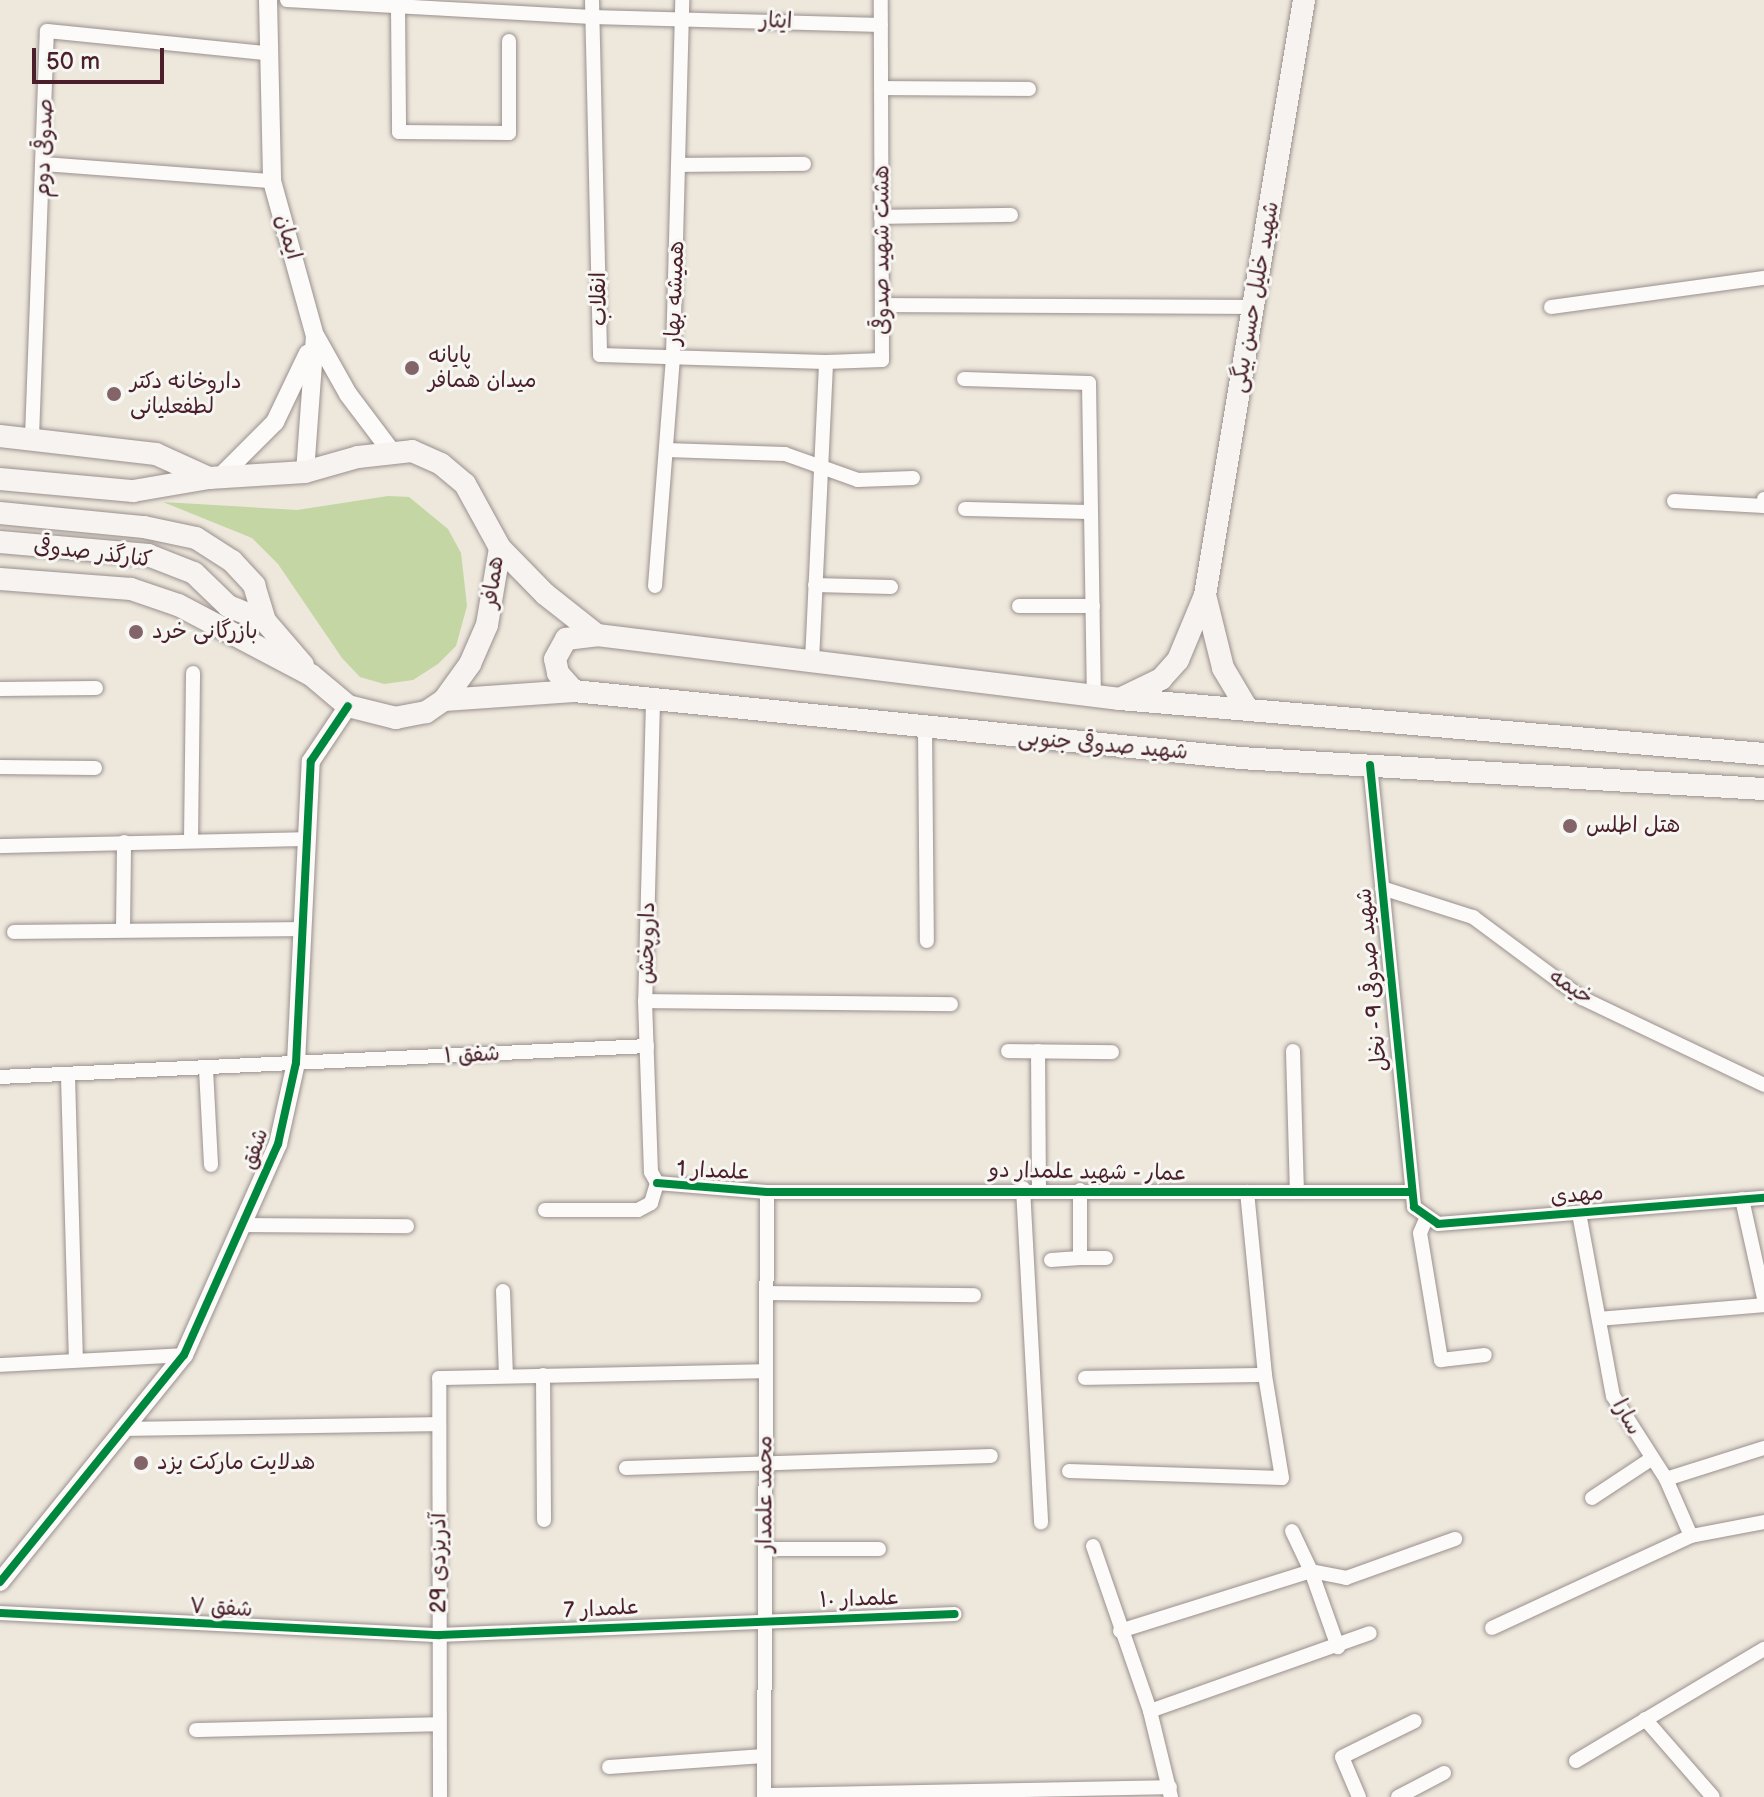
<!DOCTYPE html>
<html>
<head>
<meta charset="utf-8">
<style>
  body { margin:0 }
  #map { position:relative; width:1764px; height:1797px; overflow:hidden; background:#ede7dc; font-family:"Balsamiq Sans","Playpen Sans Arabic",sans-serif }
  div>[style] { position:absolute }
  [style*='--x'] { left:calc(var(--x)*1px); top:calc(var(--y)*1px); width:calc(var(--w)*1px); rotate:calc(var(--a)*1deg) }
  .green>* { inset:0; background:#c3d6a3 }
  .roads { filter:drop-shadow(0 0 2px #9a908d) drop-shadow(0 0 2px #9a908d) }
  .minor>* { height:14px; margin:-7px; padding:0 7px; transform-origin:7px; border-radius:7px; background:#fcfbfa }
  .tertiary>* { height:18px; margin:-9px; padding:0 9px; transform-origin:9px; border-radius:9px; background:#fcfbfa }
  .secondary>* { height:22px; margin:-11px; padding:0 11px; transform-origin:11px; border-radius:11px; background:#f7f3f0 }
  .cycleway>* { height:8px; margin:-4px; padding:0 4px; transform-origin:4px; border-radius:4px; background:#00873e }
  .dots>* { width:22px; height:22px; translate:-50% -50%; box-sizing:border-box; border:4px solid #f6f6f2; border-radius:50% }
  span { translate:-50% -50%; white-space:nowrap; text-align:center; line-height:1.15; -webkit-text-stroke:6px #f6f6f2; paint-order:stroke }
  .street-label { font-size:22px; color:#4a1f2b }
  .poi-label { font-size:22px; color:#4a1f2b }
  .left { translate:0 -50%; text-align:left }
  .scale { position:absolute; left:32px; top:48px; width:132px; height:36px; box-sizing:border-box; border:4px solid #4a1f2b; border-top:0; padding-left:10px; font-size:24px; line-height:28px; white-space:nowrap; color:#4a1f2b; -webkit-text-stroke:6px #f6f6f2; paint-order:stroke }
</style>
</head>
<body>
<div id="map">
  <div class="green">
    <i style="clip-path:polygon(388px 496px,409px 497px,448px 529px,461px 553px,467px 606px,456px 646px,438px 664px,413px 680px,384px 684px,360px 677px,342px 658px,278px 564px,252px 538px,163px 502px,297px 510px)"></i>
  </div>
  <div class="roads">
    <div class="minor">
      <i style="--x:287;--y:0;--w:305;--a:3.2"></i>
      <i style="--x:592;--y:17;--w:289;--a:1.6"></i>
      <i style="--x:592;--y:0;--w:355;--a:88.7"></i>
      <i style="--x:600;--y:355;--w:226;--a:1.8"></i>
      <i style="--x:398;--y:7;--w:125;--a:89.5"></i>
      <i style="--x:399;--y:132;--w:110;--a:0.5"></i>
      <i style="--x:509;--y:133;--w:92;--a:-90"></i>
      <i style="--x:881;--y:88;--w:148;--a:0.4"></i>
      <i style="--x:44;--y:164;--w:229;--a:4.3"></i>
      <i style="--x:678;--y:165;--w:126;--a:-0.5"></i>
      <i style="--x:881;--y:217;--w:130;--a:-0.9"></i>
      <i style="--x:882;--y:305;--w:371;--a:0.3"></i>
      <i style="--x:1551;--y:307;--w:215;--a:-7.8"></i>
      <i style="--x:964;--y:379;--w:125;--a:1.8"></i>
      <i style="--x:1089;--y:383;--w:312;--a:89.1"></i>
      <i style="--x:32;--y:437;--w:406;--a:-87.9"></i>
      <i style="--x:47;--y:31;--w:219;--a:5.8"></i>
      <i style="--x:666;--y:450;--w:119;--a:1.9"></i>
      <i style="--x:785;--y:454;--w:77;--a:19.6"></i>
      <i style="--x:858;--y:480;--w:55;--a:-2.1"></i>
      <i style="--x:1674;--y:501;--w:90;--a:3.2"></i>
      <i style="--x:1764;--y:506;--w:7;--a:-90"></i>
      <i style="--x:965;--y:509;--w:126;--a:1.4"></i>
      <i style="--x:815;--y:585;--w:76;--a:1.5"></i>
      <i style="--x:655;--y:586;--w:232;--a:-85.5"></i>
      <i style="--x:673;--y:355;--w:355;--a:-88.5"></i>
      <i style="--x:1019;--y:606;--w:74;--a:0"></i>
      <i style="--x:812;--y:661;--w:299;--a:-87.3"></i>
      <i style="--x:826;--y:362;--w:56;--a:-2"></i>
      <i style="--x:882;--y:360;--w:360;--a:-90.2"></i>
      <i style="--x:0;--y:689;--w:96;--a:-0.6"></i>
      <i style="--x:653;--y:702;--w:299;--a:91.5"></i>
      <i style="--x:645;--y:1001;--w:171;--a:88"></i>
      <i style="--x:651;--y:1172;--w:13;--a:61"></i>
      <i style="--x:925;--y:728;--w:213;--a:89.5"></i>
      <i style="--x:1370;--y:765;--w:444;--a:84.3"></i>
      <i style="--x:1414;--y:1207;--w:29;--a:35"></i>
      <i style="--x:1438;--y:1224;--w:327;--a:-4.6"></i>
      <i style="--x:0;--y:767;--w:95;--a:0.6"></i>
      <i style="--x:191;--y:841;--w:168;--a:-89.3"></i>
      <i style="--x:0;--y:846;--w:307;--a:-1.3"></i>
      <i style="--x:1382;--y:888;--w:96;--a:17.7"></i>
      <i style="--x:1473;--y:917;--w:136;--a:36.6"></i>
      <i style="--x:1582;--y:998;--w:202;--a:25.5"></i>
      <i style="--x:123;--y:930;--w:88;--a:-89.3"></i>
      <i style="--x:14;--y:932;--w:288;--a:-0.6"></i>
      <i style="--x:645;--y:1001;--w:306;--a:0.6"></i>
      <i style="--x:1008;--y:1051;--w:104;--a:0.6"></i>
      <i style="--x:1038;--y:1051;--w:138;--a:89.6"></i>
      <i style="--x:1293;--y:1051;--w:141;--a:88.4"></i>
      <i style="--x:206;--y:1069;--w:96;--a:87"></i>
      <i style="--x:68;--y:1076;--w:284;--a:88.4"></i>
      <i style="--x:0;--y:1077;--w:648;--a:-2.74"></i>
      <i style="--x:657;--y:1183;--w:110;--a:4.7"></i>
      <i style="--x:767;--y:1192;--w:642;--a:0"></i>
      <i style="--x:1023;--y:1188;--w:335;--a:86.9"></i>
      <i style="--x:1080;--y:1190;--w:68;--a:90"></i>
      <i style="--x:1080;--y:1258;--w:26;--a:0"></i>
      <i style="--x:1742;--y:1199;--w:101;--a:77.5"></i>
      <i style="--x:545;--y:1210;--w:93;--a:0"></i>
      <i style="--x:638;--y:1210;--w:15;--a:-28"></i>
      <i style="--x:651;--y:1203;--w:21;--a:-73"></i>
      <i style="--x:1579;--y:1213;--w:186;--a:79.5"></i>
      <i style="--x:1613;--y:1396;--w:98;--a:57.4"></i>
      <i style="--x:1666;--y:1479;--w:62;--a:66.3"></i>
      <i style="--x:1691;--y:1536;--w:74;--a:-10.9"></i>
      <i style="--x:1426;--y:1219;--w:15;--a:113"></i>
      <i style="--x:1420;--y:1233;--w:129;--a:80.6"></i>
      <i style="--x:1441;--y:1360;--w:44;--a:-6.5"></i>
      <i style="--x:245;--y:1225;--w:162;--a:0.4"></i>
      <i style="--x:1051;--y:1260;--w:29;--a:-4"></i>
      <i style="--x:503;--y:1291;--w:84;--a:88"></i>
      <i style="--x:767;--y:1293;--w:207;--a:0.6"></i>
      <i style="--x:1599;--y:1319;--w:166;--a:-4.8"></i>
      <i style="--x:0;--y:1365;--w:184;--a:-3.1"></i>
      <i style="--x:543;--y:1375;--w:145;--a:89.6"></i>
      <i style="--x:1085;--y:1378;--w:180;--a:-1"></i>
      <i style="--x:128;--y:1429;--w:310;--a:-0.9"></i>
      <i style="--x:626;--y:1468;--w:365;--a:-1.9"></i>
      <i style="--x:1069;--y:1471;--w:213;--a:1.9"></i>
      <i style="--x:1282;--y:1478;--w:104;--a:-99.4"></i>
      <i style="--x:1265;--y:1375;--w:184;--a:-95.6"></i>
      <i style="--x:1666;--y:1479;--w:103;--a:-17.6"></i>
      <i style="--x:1592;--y:1498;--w:71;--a:-33.5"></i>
      <i style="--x:1292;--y:1531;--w:44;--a:64.6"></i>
      <i style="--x:1311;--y:1571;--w:36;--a:11"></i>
      <i style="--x:1346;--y:1578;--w:116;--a:-19.7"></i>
      <i style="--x:1093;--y:1546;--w:175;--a:70.9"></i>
      <i style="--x:1150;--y:1711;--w:89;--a:76.3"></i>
      <i style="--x:765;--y:1549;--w:114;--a:0"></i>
      <i style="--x:0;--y:1613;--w:440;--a:2.9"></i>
      <i style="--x:439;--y:1635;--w:516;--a:-2.33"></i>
      <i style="--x:1492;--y:1628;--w:219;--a:-24.8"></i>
      <i style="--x:1120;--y:1631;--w:200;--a:-17.4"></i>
      <i style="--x:1311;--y:1571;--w:81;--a:70.4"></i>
      <i style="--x:1150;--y:1711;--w:233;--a:-19.5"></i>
      <i style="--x:1645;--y:1719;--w:103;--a:48.9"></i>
      <i style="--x:196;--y:1730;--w:243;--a:-1.4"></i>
      <i style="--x:1576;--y:1761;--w:219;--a:-30.8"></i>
      <i style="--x:609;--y:1767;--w:155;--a:-4.1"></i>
      <i style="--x:764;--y:1795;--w:406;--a:-1.1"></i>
      <i style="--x:440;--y:1797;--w:419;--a:-90.1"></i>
      <i style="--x:439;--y:1378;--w:327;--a:-1.2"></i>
      <i style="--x:764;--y:1797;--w:605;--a:-89.72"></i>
      <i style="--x:1359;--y:1797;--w:43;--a:-113"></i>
      <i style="--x:1342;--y:1757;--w:81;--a:-26.3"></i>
      <i style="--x:1398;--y:1797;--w:52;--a:-27.6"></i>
    </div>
    <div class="tertiary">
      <i style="--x:268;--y:0;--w:181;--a:88.7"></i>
      <i style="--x:272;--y:181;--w:161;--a:74.5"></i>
      <i style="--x:315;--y:336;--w:136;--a:94.2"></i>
      <i style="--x:316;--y:337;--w:65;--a:60.7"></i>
      <i style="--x:348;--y:394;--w:71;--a:53"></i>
      <i style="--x:220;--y:477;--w:78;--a:-45"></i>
      <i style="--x:275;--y:422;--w:76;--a:-64.4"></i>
      <i style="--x:0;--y:1582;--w:292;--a:-51"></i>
      <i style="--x:184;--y:1355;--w:231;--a:-66"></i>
      <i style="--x:278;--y:1144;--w:83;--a:-77.5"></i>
      <i style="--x:296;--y:1063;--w:302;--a:-87.2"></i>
      <i style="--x:311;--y:761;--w:66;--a:-56.1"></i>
    </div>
    <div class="secondary">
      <i style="--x:0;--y:436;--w:157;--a:6.6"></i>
      <i style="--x:156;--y:454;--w:58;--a:24.4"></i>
      <i style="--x:0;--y:479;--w:134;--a:5.2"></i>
      <i style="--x:133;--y:491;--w:77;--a:-9.7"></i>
      <i style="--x:209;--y:478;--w:96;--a:-3.6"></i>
      <i style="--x:305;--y:472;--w:55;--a:-15.8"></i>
      <i style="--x:358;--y:457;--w:54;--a:-6.3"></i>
      <i style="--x:412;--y:451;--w:32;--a:24"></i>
      <i style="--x:441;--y:464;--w:31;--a:40"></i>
      <i style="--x:465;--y:484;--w:73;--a:61.3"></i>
      <i style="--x:500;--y:548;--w:78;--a:99.6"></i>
      <i style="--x:487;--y:625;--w:43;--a:113.6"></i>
      <i style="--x:470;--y:664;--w:44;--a:125.8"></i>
      <i style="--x:444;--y:700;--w:22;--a:146"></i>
      <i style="--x:426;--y:712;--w:31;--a:169"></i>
      <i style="--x:396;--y:718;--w:49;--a:-166"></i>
      <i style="--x:348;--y:706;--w:48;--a:-140"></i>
      <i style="--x:311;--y:675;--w:150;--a:-152.2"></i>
      <i style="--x:178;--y:605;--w:50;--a:-161.2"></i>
      <i style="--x:131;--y:589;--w:131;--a:-175.6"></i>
      <i style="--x:0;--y:513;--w:145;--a:5.6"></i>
      <i style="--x:144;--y:527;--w:53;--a:11.9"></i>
      <i style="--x:196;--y:538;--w:43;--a:32.6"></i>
      <i style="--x:232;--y:561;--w:33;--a:47"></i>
      <i style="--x:254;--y:585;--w:38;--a:73"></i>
      <i style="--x:265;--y:621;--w:58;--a:49.2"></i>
      <i style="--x:0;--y:542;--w:149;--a:5"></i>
      <i style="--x:148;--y:555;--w:49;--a:21.4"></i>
      <i style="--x:194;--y:573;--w:47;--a:44.1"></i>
      <i style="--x:228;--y:606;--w:40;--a:22"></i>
      <i style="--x:500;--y:548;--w:64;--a:45.6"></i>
      <i style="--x:545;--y:594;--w:66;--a:38.3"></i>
      <i style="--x:597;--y:635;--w:527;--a:6.98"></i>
      <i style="--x:1120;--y:699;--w:646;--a:4.88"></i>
      <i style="--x:1205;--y:595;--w:603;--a:-80.55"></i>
      <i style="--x:574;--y:691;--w:24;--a:-132"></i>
      <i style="--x:558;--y:673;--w:14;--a:-102"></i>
      <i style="--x:555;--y:659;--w:23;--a:-61"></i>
      <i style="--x:566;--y:639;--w:31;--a:-7"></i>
      <i style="--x:1120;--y:699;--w:46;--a:-26"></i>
      <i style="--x:1161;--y:679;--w:25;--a:-48"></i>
      <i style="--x:1178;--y:660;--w:70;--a:-67.4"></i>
      <i style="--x:1205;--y:595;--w:75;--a:76.1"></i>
      <i style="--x:1223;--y:668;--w:49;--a:59.2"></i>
      <i style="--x:444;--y:700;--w:130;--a:-4"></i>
      <i style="--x:574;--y:691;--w:669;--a:5.74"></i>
      <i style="--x:1240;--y:758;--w:525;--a:3.39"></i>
    </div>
  </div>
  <div class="cycleway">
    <i style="--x:1370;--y:765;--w:444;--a:84.3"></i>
    <i style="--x:1414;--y:1207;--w:29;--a:35"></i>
    <i style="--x:1438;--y:1224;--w:327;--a:-4.6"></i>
    <i style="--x:657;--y:1183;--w:110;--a:4.7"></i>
    <i style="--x:767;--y:1192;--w:642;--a:0"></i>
    <i style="--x:0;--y:1582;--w:292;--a:-51"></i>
    <i style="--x:184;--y:1355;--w:231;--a:-66"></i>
    <i style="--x:278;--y:1144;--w:83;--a:-77.5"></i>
    <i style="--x:296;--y:1063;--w:302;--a:-87.2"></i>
    <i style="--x:311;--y:761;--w:66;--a:-56.1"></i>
    <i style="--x:0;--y:1613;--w:440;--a:2.9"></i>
    <i style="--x:439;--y:1635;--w:516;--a:-2.33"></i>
  </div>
  <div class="dots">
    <i style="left:412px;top:368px;background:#836569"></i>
    <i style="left:114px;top:394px;background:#836569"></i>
    <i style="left:136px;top:632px;background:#836569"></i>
    <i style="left:1570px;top:826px;background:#836569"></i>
    <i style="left:141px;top:1463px;background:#836569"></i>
  </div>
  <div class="street-label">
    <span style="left:776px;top:21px;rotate:2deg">ایثار</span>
    <span style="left:44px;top:148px;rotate:-88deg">صدوقی دوم</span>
    <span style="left:288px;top:237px;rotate:74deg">ایمان</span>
    <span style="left:882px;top:250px;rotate:-90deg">هشت شهید صدوقی</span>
    <span style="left:675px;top:293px;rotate:-88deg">همیشه بهار</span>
    <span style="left:1255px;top:297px;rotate:-80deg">شهید خلیل حسن بیگی</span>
    <span style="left:599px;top:299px;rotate:-91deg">انقلاب</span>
    <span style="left:93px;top:553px;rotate:7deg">کنارگذر صدوقی</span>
    <span style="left:493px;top:582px;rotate:-82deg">همافر</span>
    <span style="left:1103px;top:745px;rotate:5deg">شهید صدوقی جنوبی</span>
    <span style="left:647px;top:943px;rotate:-89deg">داروپخش</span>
    <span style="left:1372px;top:980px;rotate:-95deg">شهید صدوقی 9 - نخل</span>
    <span style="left:1571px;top:987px;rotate:33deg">خیمه</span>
    <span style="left:472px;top:1055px;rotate:-3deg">شفق ۱</span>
    <span style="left:255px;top:1149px;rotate:-71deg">شفق</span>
    <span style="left:713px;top:1171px;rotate:3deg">علمدار 1</span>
    <span style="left:1088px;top:1172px;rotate:1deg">عمار - شهید علمدار دو</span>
    <span style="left:1577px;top:1195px;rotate:-5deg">مهدی</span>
    <span style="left:1627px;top:1417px;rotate:61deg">سارا</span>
    <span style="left:765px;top:1494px;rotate:-90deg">محمد علمدار</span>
    <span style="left:439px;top:1563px;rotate:-90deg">آذریزدی 29</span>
    <span style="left:859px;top:1599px;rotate:-2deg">علمدار ۱۰</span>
    <span style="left:221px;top:1608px;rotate:3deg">شفق ۷</span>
    <span style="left:601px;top:1609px;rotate:-3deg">علمدار 7</span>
  </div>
  <div class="poi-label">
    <span class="left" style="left:428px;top:368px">پایانه<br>میدان همافر</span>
    <span class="left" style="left:130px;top:394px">داروخانه دکتر<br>لطفعلیانی</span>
    <span class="left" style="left:152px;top:632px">بازرگانی خرد</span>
    <span class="left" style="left:1586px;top:826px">هتل اطلس</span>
    <span class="left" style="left:157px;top:1463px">هدلایت مارکت یزد</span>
  </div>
  <div class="scale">50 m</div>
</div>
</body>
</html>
